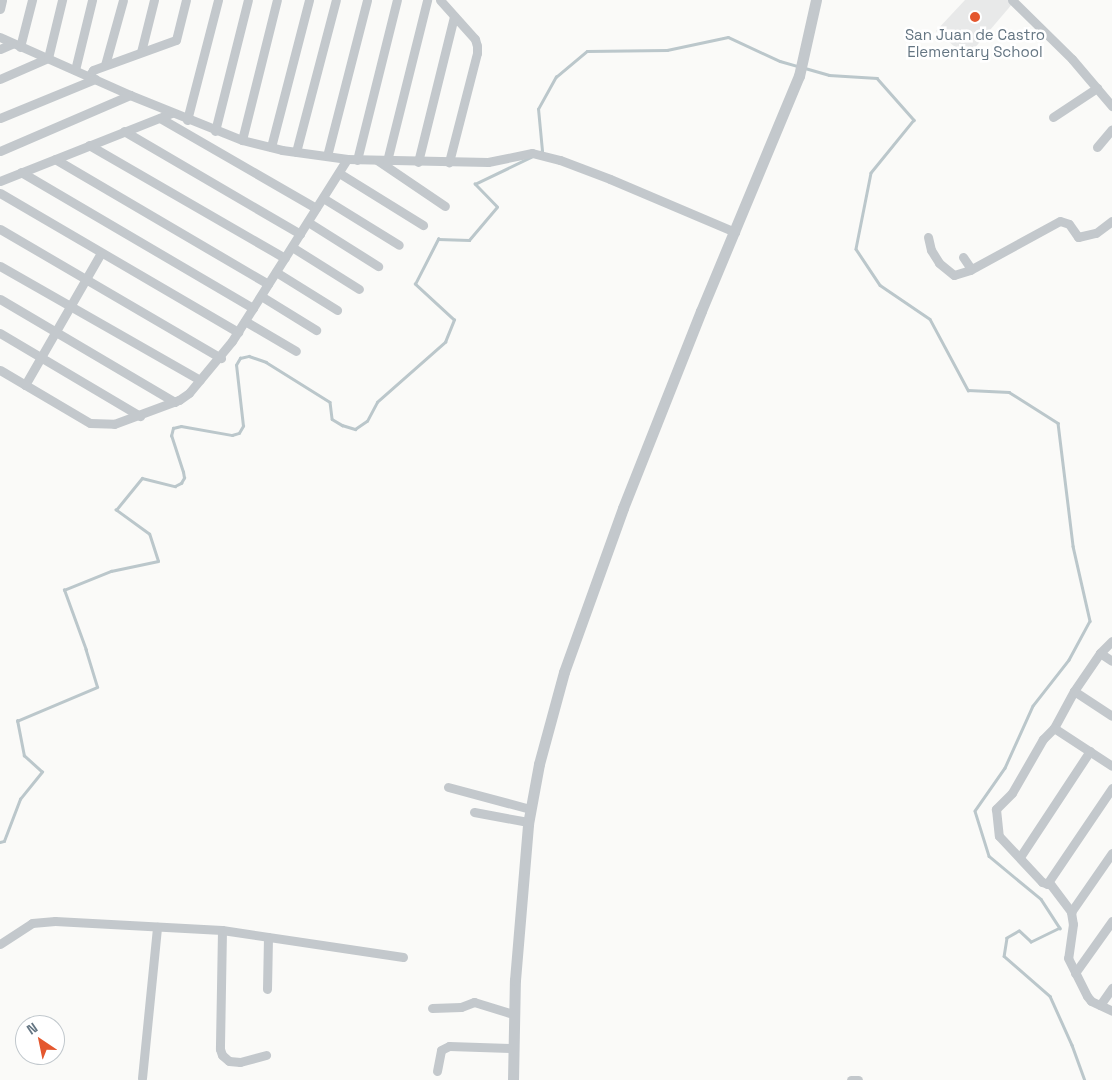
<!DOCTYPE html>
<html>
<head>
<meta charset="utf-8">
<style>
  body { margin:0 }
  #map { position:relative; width:1112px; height:1080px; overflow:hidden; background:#fafaf8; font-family:"Space Grotesk",sans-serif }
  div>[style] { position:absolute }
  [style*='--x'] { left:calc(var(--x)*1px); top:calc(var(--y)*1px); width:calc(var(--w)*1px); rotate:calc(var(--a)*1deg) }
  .built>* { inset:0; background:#e8e9e9 }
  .stream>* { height:2.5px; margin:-1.25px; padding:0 1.25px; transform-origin:1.25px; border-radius:1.25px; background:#bbc7cb }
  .minor>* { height:9px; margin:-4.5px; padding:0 4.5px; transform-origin:4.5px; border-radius:4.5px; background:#c3c8cc }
  .tertiary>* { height:11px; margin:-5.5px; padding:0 5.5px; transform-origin:5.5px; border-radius:5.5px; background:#c3c8cc }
  .dots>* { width:14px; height:14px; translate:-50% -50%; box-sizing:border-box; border:2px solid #fff; border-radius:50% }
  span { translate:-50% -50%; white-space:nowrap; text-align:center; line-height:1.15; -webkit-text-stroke:5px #fff; paint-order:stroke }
  .poi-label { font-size:15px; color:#657683 }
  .north { position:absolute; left:15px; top:1015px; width:50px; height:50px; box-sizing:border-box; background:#fff; border:1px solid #c1c8cd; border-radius:50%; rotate:326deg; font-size:14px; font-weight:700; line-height:20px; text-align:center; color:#657683 }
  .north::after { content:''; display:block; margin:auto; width:18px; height:22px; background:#e4572e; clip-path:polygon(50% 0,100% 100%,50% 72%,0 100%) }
</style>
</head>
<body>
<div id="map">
  <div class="built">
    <i style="clip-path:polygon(965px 0,1009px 0,1013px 3px,967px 57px,936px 31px)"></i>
  </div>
  <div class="stream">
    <i style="--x:805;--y:68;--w:25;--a:16"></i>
    <i style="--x:829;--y:75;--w:48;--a:3.6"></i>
    <i style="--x:877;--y:78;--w:56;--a:48.6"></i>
    <i style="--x:914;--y:120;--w:68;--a:129.1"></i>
    <i style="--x:871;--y:173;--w:77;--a:101.2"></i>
    <i style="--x:856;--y:249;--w:43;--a:56.3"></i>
    <i style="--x:880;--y:285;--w:60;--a:34.2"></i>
    <i style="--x:930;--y:319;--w:81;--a:61.8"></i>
    <i style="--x:968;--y:390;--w:41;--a:2.8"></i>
    <i style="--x:1009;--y:392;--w:58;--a:32.3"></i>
    <i style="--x:1058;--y:423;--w:124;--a:83"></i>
    <i style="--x:1073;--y:546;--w:77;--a:77.2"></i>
    <i style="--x:1090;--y:621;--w:44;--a:118.3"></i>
    <i style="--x:1069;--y:660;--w:58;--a:128"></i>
    <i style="--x:1033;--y:706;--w:68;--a:114.3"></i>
    <i style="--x:1005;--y:768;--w:52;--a:124.9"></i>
    <i style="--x:975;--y:811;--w:47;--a:72.7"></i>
    <i style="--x:989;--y:856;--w:67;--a:39.6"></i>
    <i style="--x:1041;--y:899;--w:35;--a:57"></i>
    <i style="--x:1060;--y:928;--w:32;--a:154"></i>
    <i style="--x:1031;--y:942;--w:16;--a:-137"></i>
    <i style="--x:1019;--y:931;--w:14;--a:150"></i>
    <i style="--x:1007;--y:938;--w:18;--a:99"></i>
    <i style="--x:1004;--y:956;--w:61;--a:41"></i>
    <i style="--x:1050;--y:996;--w:54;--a:65.8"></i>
    <i style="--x:1072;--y:1045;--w:37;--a:70"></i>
    <i style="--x:540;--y:152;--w:2;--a:-27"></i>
    <i style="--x:542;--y:151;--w:42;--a:-95.4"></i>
    <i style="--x:538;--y:109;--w:37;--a:-61"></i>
    <i style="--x:556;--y:77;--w:40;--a:-40"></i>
    <i style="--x:587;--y:51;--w:80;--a:-0.7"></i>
    <i style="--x:667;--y:50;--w:62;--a:-12"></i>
    <i style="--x:728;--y:37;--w:57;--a:24.8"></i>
    <i style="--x:780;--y:61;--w:19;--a:16"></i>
    <i style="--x:0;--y:842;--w:4;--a:-14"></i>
    <i style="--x:4;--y:841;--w:45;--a:-69.1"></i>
    <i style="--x:20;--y:799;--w:35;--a:-51"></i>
    <i style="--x:42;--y:772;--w:24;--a:-138"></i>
    <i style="--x:24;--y:756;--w:36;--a:-101"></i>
    <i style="--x:17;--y:721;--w:87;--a:-23"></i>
    <i style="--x:97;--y:687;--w:39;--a:-107"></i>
    <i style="--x:86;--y:650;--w:64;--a:-110.1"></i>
    <i style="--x:64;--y:590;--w:51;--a:-22"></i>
    <i style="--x:111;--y:571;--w:48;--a:-12"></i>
    <i style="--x:158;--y:561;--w:28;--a:-108"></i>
    <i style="--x:149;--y:534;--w:41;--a:-144"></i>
    <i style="--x:116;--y:510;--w:41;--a:-50.9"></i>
    <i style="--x:142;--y:478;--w:34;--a:14"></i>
    <i style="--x:175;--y:486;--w:7;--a:-27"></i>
    <i style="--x:181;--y:483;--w:6;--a:-59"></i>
    <i style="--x:184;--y:478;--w:6;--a:-99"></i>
    <i style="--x:183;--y:472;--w:38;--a:-108"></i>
    <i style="--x:171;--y:436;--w:8;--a:-76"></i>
    <i style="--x:173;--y:428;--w:8;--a:-14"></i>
    <i style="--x:181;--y:426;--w:52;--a:10"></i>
    <i style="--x:232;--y:435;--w:7;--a:-16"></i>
    <i style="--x:239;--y:433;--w:8;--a:-60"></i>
    <i style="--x:243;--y:426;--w:61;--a:-96.5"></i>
    <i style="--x:236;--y:365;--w:8;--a:-60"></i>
    <i style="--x:240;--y:358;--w:9;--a:-13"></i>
    <i style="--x:249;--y:356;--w:18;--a:19"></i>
    <i style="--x:266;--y:362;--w:75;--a:32"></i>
    <i style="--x:330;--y:402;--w:17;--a:83"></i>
    <i style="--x:332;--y:419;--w:12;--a:31"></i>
    <i style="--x:342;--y:425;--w:14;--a:17"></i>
    <i style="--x:355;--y:429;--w:14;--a:-34"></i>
    <i style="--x:367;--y:421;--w:21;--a:-62"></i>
    <i style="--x:377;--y:402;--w:91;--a:-41.4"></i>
    <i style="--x:445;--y:342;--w:24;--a:-68"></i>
    <i style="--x:454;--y:320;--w:53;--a:-137.3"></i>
    <i style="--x:415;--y:284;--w:51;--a:-62.9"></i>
    <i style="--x:438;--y:239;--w:31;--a:2"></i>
    <i style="--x:469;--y:240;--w:43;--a:-49.7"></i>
    <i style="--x:497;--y:207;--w:32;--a:-134"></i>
    <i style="--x:475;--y:184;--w:64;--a:-25.8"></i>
  </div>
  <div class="minor">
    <i style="--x:440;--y:0;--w:52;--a:48.1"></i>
    <i style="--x:475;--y:39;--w:7;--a:74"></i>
    <i style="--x:477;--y:46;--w:7;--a:90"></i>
    <i style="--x:477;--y:53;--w:113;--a:104.4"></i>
    <i style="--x:1012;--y:0;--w:84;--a:44.5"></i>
    <i style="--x:1072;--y:59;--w:62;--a:49.6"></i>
    <i style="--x:0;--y:9;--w:9;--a:-77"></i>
    <i style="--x:0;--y:37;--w:142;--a:24"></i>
    <i style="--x:130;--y:95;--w:121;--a:21.9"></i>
    <i style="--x:242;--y:140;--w:41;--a:14"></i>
    <i style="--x:282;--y:150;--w:66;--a:7.9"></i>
    <i style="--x:347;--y:159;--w:141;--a:1.2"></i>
    <i style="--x:488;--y:162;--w:45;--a:-11.6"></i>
    <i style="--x:532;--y:153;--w:29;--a:14"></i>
    <i style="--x:560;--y:160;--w:53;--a:20.8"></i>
    <i style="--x:610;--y:179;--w:136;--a:23"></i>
    <i style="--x:20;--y:47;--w:49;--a:-75.7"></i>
    <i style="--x:0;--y:49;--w:13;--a:-23"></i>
    <i style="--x:141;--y:52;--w:54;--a:-76"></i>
    <i style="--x:105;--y:65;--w:67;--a:-74.5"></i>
    <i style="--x:75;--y:70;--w:72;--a:-76.3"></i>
    <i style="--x:89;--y:76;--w:7;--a:-56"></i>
    <i style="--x:93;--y:70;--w:88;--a:-19.9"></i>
    <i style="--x:176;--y:40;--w:41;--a:-76"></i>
    <i style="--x:0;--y:79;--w:52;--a:-23.6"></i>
    <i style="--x:48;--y:58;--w:60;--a:-76.4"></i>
    <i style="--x:1053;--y:117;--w:53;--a:-33.4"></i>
    <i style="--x:0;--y:118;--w:103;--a:-22.3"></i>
    <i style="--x:160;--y:118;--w:180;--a:30"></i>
    <i style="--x:187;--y:120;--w:124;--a:-75.5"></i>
    <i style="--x:124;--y:131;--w:204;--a:30.3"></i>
    <i style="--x:215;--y:131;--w:135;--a:-75.9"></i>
    <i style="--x:242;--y:140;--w:144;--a:-76"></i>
    <i style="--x:89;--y:145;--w:226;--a:30"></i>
    <i style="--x:271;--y:147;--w:152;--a:-75.5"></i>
    <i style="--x:1097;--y:147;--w:23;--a:-50"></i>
    <i style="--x:0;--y:151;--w:142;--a:-23.3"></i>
    <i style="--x:296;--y:152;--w:157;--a:-75.3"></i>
    <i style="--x:327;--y:156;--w:161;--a:-75.6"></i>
    <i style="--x:55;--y:159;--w:247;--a:30.4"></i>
    <i style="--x:357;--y:160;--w:165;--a:-76"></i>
    <i style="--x:377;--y:160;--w:82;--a:34.1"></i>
    <i style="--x:387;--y:161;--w:166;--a:-76"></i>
    <i style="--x:418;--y:162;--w:150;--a:-76.1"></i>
    <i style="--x:21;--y:172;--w:269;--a:30.4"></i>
    <i style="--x:339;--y:173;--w:99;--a:31.8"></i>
    <i style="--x:0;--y:181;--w:185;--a:-21.6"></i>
    <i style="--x:0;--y:193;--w:276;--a:30.3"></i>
    <i style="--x:323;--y:198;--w:89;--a:31.7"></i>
    <i style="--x:308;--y:222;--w:83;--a:32.2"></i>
    <i style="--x:0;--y:229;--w:256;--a:30.3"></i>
    <i style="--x:928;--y:237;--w:13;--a:77"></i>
    <i style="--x:931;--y:250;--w:15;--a:58"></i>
    <i style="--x:939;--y:263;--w:19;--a:39"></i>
    <i style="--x:954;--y:275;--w:17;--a:-17"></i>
    <i style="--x:970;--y:270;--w:102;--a:-28.6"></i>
    <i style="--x:1060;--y:221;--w:9;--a:18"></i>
    <i style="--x:1069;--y:224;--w:16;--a:55"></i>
    <i style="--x:1078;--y:237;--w:18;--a:-13"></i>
    <i style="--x:1096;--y:233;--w:20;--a:-37"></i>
    <i style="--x:292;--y:247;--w:79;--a:32.1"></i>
    <i style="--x:963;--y:257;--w:14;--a:56"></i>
    <i style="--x:0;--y:266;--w:230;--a:29.7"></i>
    <i style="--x:276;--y:272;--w:72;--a:31.9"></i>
    <i style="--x:261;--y:296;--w:65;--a:31.7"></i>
    <i style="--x:0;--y:299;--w:203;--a:30.5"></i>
    <i style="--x:245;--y:321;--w:59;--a:30.5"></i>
    <i style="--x:0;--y:333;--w:163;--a:30.7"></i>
    <i style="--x:0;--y:370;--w:104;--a:30.5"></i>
    <i style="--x:90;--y:423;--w:24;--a:2"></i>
    <i style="--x:114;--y:424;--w:69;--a:-20.3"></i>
    <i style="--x:179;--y:400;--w:12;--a:-35"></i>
    <i style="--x:189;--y:393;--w:67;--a:-50.4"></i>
    <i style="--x:232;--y:341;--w:215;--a:-57.7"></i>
    <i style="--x:25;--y:385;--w:152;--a:-60.1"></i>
    <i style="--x:1112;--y:641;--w:17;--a:135"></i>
    <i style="--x:1100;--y:653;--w:46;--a:124.4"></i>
    <i style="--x:1074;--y:691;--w:42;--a:118.4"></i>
    <i style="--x:1054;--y:728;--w:16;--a:135"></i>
    <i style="--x:1043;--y:739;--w:62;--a:119.9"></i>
    <i style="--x:1012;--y:793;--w:23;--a:135"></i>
    <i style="--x:996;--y:809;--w:27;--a:84"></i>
    <i style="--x:999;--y:836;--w:63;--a:46.9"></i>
    <i style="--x:1042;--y:882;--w:9;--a:18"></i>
    <i style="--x:1051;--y:885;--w:34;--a:53"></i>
    <i style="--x:1071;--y:912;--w:12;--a:81"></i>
    <i style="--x:1073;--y:924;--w:34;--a:98"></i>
    <i style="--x:1068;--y:958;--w:42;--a:63.4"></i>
    <i style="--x:1087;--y:996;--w:6;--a:51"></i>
    <i style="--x:1091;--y:1001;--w:23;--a:25"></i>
    <i style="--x:1100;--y:653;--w:14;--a:34"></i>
    <i style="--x:1074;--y:691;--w:45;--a:33.3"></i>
    <i style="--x:1054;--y:728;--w:69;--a:33.2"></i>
    <i style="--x:448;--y:787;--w:85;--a:15"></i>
    <i style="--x:474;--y:812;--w:55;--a:10.5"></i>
    <i style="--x:1020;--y:857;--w:127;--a:-56.6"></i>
    <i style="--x:1047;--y:884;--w:116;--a:-55.9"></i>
    <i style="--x:1071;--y:912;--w:72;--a:-55.2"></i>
    <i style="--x:222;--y:930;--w:119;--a:91"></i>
    <i style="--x:220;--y:1049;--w:6;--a:72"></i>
    <i style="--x:222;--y:1055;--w:9;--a:41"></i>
    <i style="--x:229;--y:1061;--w:11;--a:5"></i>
    <i style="--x:240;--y:1062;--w:27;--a:-15"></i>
    <i style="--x:0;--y:944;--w:38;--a:-33"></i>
    <i style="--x:32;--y:923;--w:23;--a:-5"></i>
    <i style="--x:55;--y:921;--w:167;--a:3.1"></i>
    <i style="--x:222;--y:930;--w:183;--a:8.5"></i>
    <i style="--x:1075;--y:973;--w:64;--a:-54.6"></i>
    <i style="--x:267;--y:989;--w:52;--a:-88.9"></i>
    <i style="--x:1100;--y:1005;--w:21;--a:-55"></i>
    <i style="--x:432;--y:1008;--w:29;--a:-2"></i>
    <i style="--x:461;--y:1007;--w:14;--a:-21"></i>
    <i style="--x:474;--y:1002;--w:41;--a:17.1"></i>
    <i style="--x:437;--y:1071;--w:21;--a:-79"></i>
    <i style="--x:441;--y:1050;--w:9;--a:-27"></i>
    <i style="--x:449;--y:1046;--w:64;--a:1.8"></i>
    <i style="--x:142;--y:1078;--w:152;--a:-84.3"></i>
    <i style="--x:851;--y:1080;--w:7;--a:0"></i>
  </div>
  <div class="tertiary">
    <i style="--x:513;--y:1080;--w:100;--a:-88.9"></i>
    <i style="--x:515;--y:980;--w:157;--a:-85.2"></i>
    <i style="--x:528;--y:824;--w:61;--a:-79.6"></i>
    <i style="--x:539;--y:764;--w:95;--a:-74.8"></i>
    <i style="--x:564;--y:672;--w:174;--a:-70.2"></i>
    <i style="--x:623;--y:508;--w:212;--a:-68.4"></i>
    <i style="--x:701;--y:311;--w:255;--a:-67.4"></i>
    <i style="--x:799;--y:76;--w:78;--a:-77.4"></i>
  </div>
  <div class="dots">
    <i style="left:975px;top:17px;background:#e4572e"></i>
  </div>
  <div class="poi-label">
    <span style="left:975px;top:43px">San Juan de Castro<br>Elementary School</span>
  </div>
  <div class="north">N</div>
</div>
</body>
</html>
